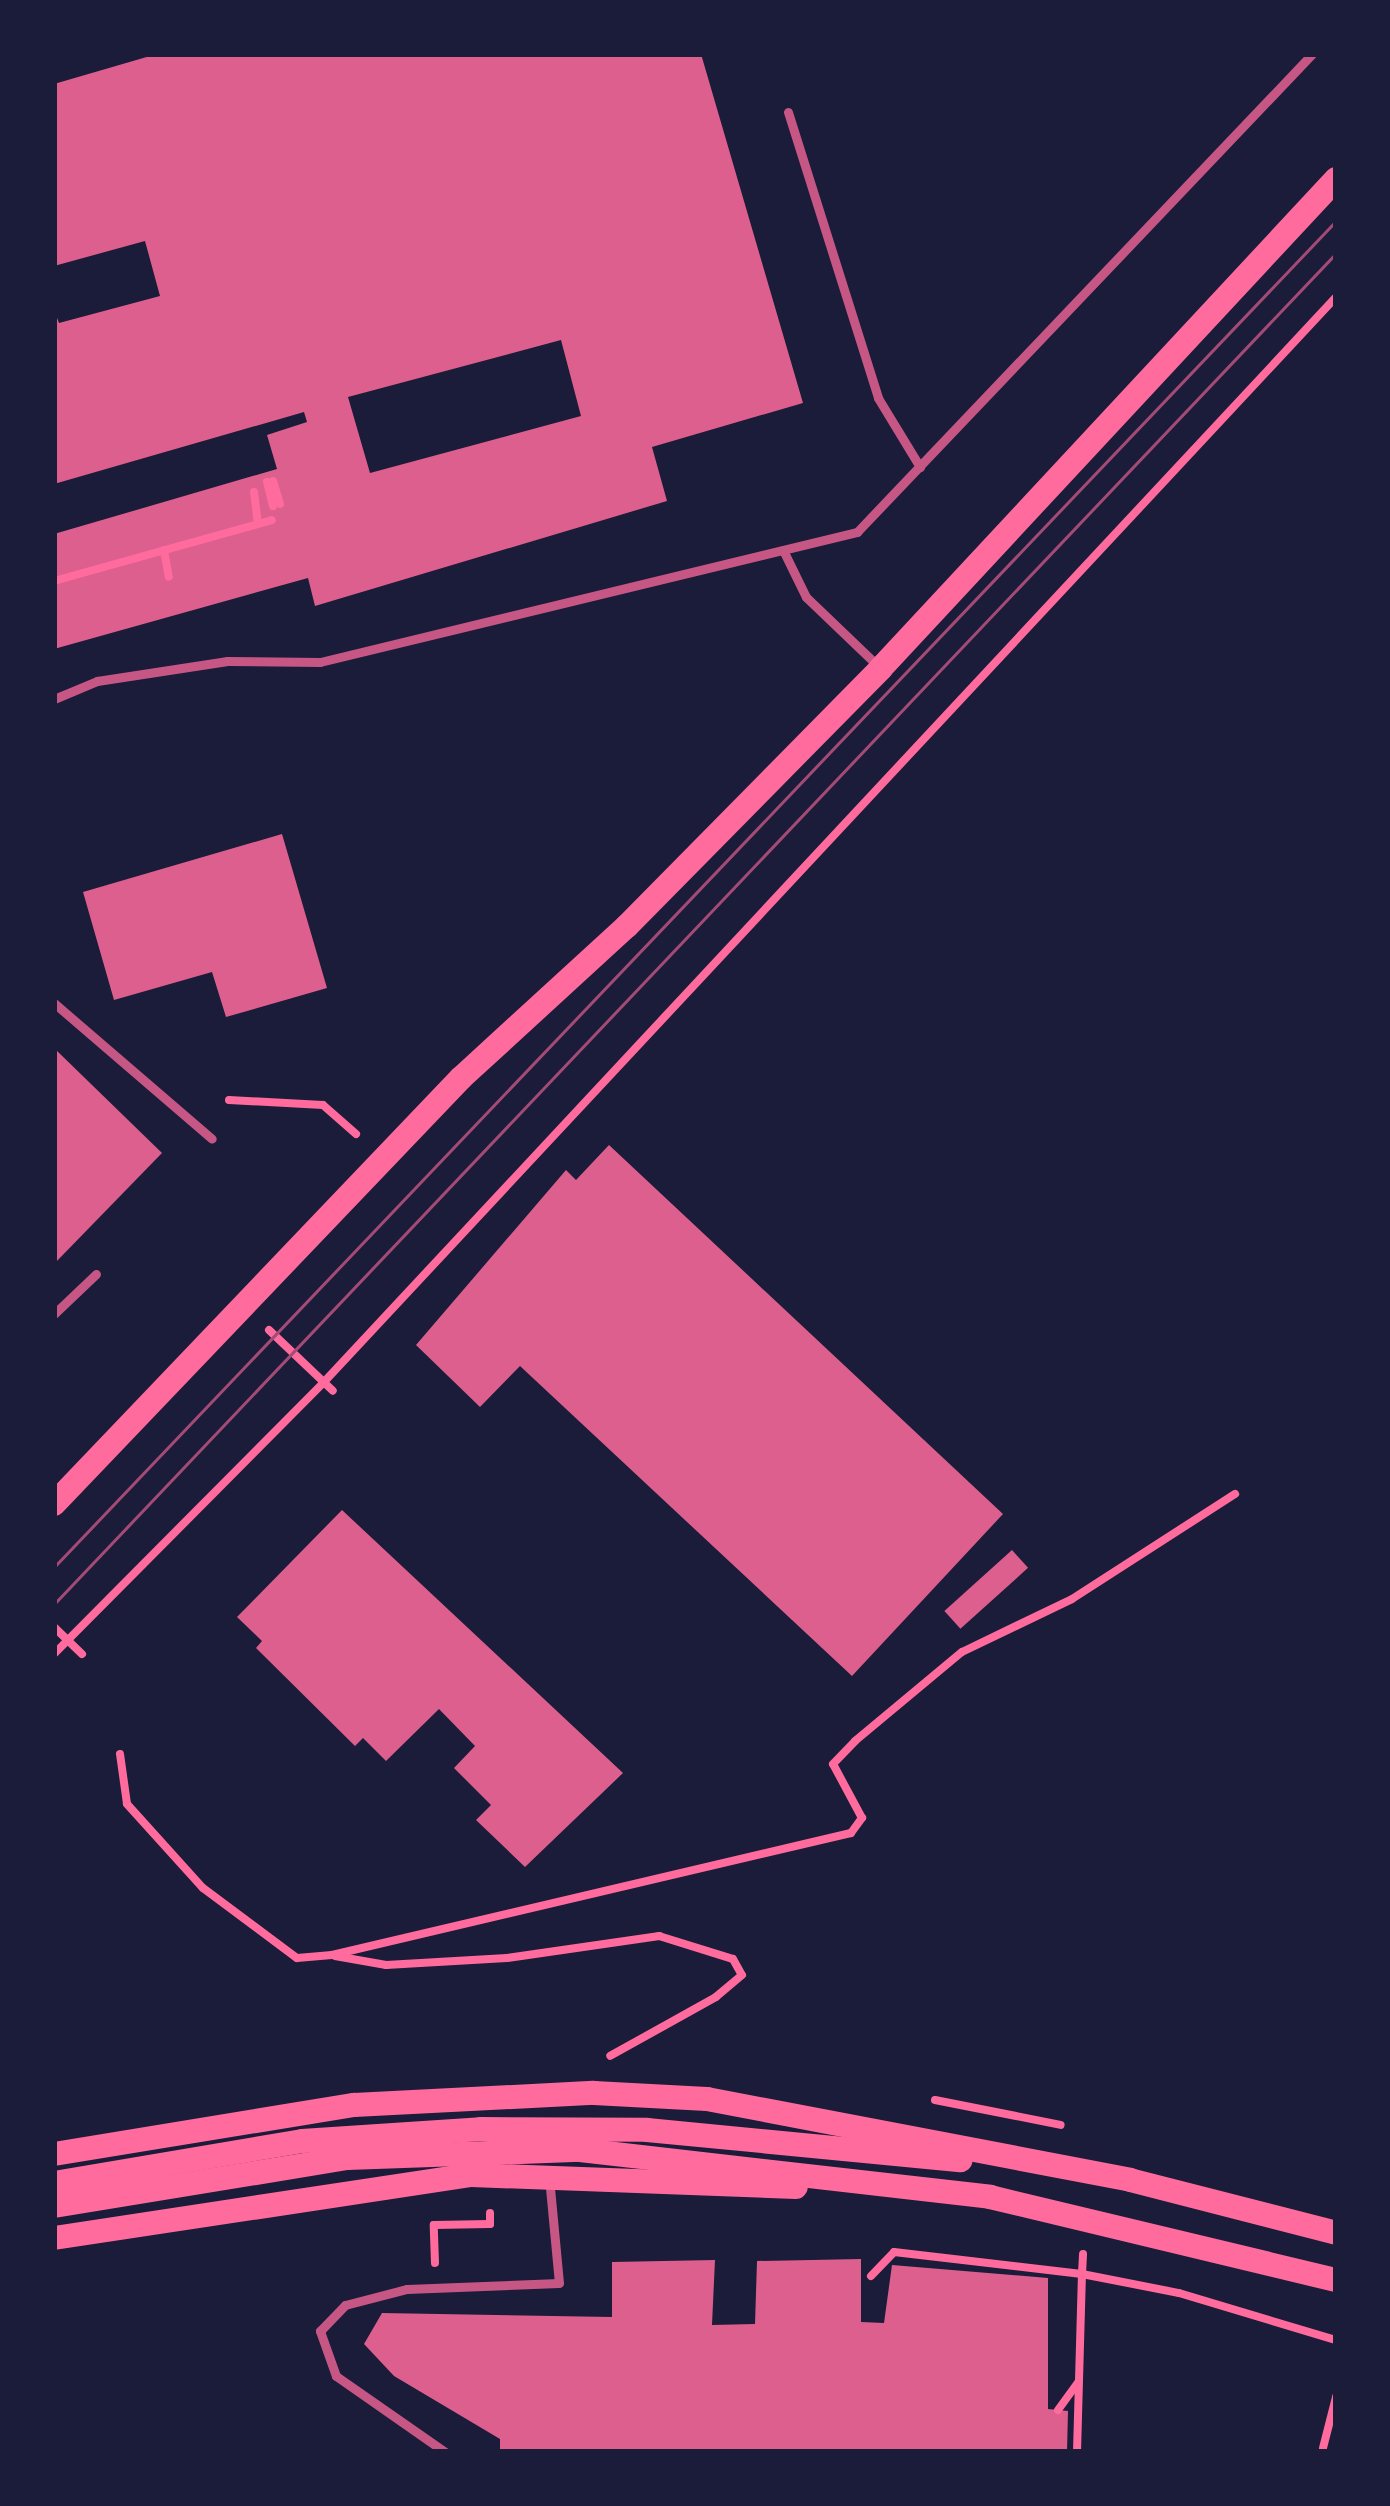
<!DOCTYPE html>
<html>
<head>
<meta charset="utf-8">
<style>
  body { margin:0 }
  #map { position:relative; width:1390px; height:2506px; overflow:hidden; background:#1b1b3a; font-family:"Exo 2",sans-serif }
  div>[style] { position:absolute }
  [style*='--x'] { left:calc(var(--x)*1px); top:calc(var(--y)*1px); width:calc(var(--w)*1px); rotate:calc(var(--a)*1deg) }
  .building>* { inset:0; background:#dd5f8e; transform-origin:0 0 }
  .path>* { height:8px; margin:-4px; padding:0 4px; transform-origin:4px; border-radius:4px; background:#ff6b9d }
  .service>* { height:9px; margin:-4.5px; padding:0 4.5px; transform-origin:4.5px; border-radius:4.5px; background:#c65784 }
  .secondary>* { height:24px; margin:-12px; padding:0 12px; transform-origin:12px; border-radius:12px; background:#ff6b9d }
  .tram>* { height:3px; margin:-1.5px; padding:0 1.5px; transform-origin:1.5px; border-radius:1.5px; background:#a44b75 }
  span { translate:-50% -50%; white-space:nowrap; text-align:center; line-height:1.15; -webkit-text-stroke:12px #1b1b3a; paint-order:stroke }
  .frame { position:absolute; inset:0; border:57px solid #1b1b3a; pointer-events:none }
</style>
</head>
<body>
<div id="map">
  <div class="building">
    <i style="clip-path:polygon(evenodd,157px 54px,701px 54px,803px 403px,652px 447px,667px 501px,315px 606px,308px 578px,54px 649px,54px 534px,277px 469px,267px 435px,307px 422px,304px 412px,54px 484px,54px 310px,59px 323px,160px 296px,145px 241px,54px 266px,54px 84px,157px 54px,561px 340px,581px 416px,370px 473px,348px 397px,561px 340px)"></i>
    <i style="clip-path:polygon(282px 834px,327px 988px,226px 1017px,212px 972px,114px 1000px,83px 892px)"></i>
    <i style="clip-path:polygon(54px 1048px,162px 1153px,54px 1264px)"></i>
    <i style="clip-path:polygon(609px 1145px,1003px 1514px,852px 1676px,520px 1366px,480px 1407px,416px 1345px,566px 1170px,576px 1180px)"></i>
    <i style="clip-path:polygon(342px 1510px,623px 1773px,525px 1867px,476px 1820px,491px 1805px,454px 1768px,475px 1746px,439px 1709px,386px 1761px,363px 1738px,355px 1746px,256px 1648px,262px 1641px,237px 1617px)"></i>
    <i style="left:1012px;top:1550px;width:24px;height:91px;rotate:48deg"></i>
    <i style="clip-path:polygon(861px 2259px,861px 2322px,884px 2323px,892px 2265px,1048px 2278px,1048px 2409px,1068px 2411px,1067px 2452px,500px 2452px,500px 2439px,394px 2376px,364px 2344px,382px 2313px,612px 2317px,612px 2262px,715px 2260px,712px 2325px,755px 2324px,757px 2261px)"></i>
  </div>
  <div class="path">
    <i style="--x:273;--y:481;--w:24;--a:73"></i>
    <i style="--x:267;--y:482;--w:25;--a:76"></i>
    <i style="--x:254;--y:492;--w:31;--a:83"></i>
    <i style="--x:164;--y:550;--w:27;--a:80"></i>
    <i style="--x:54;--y:581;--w:226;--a:-15.6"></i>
    <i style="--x:229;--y:1100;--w:94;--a:3"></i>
    <i style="--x:323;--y:1105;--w:44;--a:41.3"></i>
    <i style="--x:269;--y:1330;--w:88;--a:43.6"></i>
    <i style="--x:54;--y:1627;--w:39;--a:44"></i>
    <i style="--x:54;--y:1654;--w:383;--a:-45.2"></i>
    <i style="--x:324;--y:1382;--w:1484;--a:-46.99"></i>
    <i style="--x:120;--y:1754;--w:50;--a:82"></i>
    <i style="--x:127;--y:1804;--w:113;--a:47.9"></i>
    <i style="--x:203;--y:1888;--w:117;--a:36.7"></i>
    <i style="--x:297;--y:1958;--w:35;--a:-5"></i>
    <i style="--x:332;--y:1955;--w:533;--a:-13.23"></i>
    <i style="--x:851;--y:1833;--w:19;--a:-54"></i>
    <i style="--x:862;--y:1818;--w:61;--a:-118.2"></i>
    <i style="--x:833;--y:1764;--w:32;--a:-46"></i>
    <i style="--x:855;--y:1741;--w:139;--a:-39.8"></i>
    <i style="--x:962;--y:1652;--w:122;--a:-25.7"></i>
    <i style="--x:1072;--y:1599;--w:194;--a:-32.8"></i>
    <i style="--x:335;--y:1956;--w:52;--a:10"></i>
    <i style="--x:386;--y:1965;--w:121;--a:-3.3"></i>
    <i style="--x:507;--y:1958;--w:154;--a:-8.2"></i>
    <i style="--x:659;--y:1936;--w:77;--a:17.3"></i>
    <i style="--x:733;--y:1959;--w:18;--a:61"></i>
    <i style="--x:742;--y:1975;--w:34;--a:140"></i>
    <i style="--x:716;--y:1997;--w:121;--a:150.9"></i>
    <i style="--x:935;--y:2100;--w:128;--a:11.2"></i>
    <i style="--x:435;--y:2263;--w:38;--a:-92"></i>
    <i style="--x:434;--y:2225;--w:56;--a:-1"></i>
    <i style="--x:490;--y:2224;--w:11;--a:-90"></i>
    <i style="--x:871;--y:2276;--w:33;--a:-46"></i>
    <i style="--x:894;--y:2252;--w:189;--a:6.7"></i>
    <i style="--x:1082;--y:2274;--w:20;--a:-87"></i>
    <i style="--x:1058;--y:2410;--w:34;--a:-54"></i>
    <i style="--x:1323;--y:2448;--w:53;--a:-75.7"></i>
    <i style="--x:1077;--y:2452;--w:178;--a:-88.4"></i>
    <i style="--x:1082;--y:2274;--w:99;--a:11.1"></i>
    <i style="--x:1179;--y:2293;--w:164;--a:16.7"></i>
  </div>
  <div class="service">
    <i style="--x:788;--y:112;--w:300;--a:72.5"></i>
    <i style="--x:878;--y:398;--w:81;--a:58.7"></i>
    <i style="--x:783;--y:550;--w:52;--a:63.9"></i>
    <i style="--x:806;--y:597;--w:98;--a:43.8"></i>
    <i style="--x:54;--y:699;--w:47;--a:-22.7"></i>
    <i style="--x:97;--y:681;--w:132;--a:-8.7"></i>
    <i style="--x:227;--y:661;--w:93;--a:0.6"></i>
    <i style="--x:320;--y:662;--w:553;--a:-13.61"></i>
    <i style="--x:857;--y:532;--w:660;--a:-46.41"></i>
    <i style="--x:54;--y:1003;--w:208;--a:40.7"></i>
    <i style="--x:54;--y:1314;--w:58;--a:-43.6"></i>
    <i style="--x:445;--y:2452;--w:133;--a:-145.1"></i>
    <i style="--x:336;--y:2376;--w:48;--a:-109.6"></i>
    <i style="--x:320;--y:2331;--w:36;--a:-46"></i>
    <i style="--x:345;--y:2305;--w:64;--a:-14.5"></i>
    <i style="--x:407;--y:2289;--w:152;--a:-2.3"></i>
    <i style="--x:559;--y:2283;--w:105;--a:-95.4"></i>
  </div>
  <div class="secondary">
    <i style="--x:54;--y:1504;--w:589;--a:-46.31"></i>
    <i style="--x:461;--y:1078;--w:225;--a:-42.5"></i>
    <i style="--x:627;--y:926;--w:362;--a:-45.4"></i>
    <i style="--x:881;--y:668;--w:668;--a:-47.06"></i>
    <i style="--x:54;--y:2154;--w:304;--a:-9.3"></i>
    <i style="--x:354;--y:2105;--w:240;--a:-2.9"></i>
    <i style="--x:594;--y:2093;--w:113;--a:3"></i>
    <i style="--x:707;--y:2099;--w:431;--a:10.8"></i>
    <i style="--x:1130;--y:2180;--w:213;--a:14.4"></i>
    <i style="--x:54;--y:2183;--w:252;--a:-9.6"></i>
    <i style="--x:302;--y:2141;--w:179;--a:-3.8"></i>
    <i style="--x:481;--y:2129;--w:166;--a:0.3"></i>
    <i style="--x:647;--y:2130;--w:315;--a:5.5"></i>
    <i style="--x:54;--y:2206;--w:297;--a:-9.3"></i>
    <i style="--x:347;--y:2158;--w:233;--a:-2"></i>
    <i style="--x:580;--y:2150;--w:413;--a:6.5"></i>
    <i style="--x:990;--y:2197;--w:356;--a:13.5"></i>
    <i style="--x:54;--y:2238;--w:422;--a:-8.6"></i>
    <i style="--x:471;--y:2175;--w:325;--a:2.1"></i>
  </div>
  <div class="tram">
    <i style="--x:54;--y:1567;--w:1859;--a:-46.4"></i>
    <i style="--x:54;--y:1604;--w:1862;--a:-46.5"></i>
  </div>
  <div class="frame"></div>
</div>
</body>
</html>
